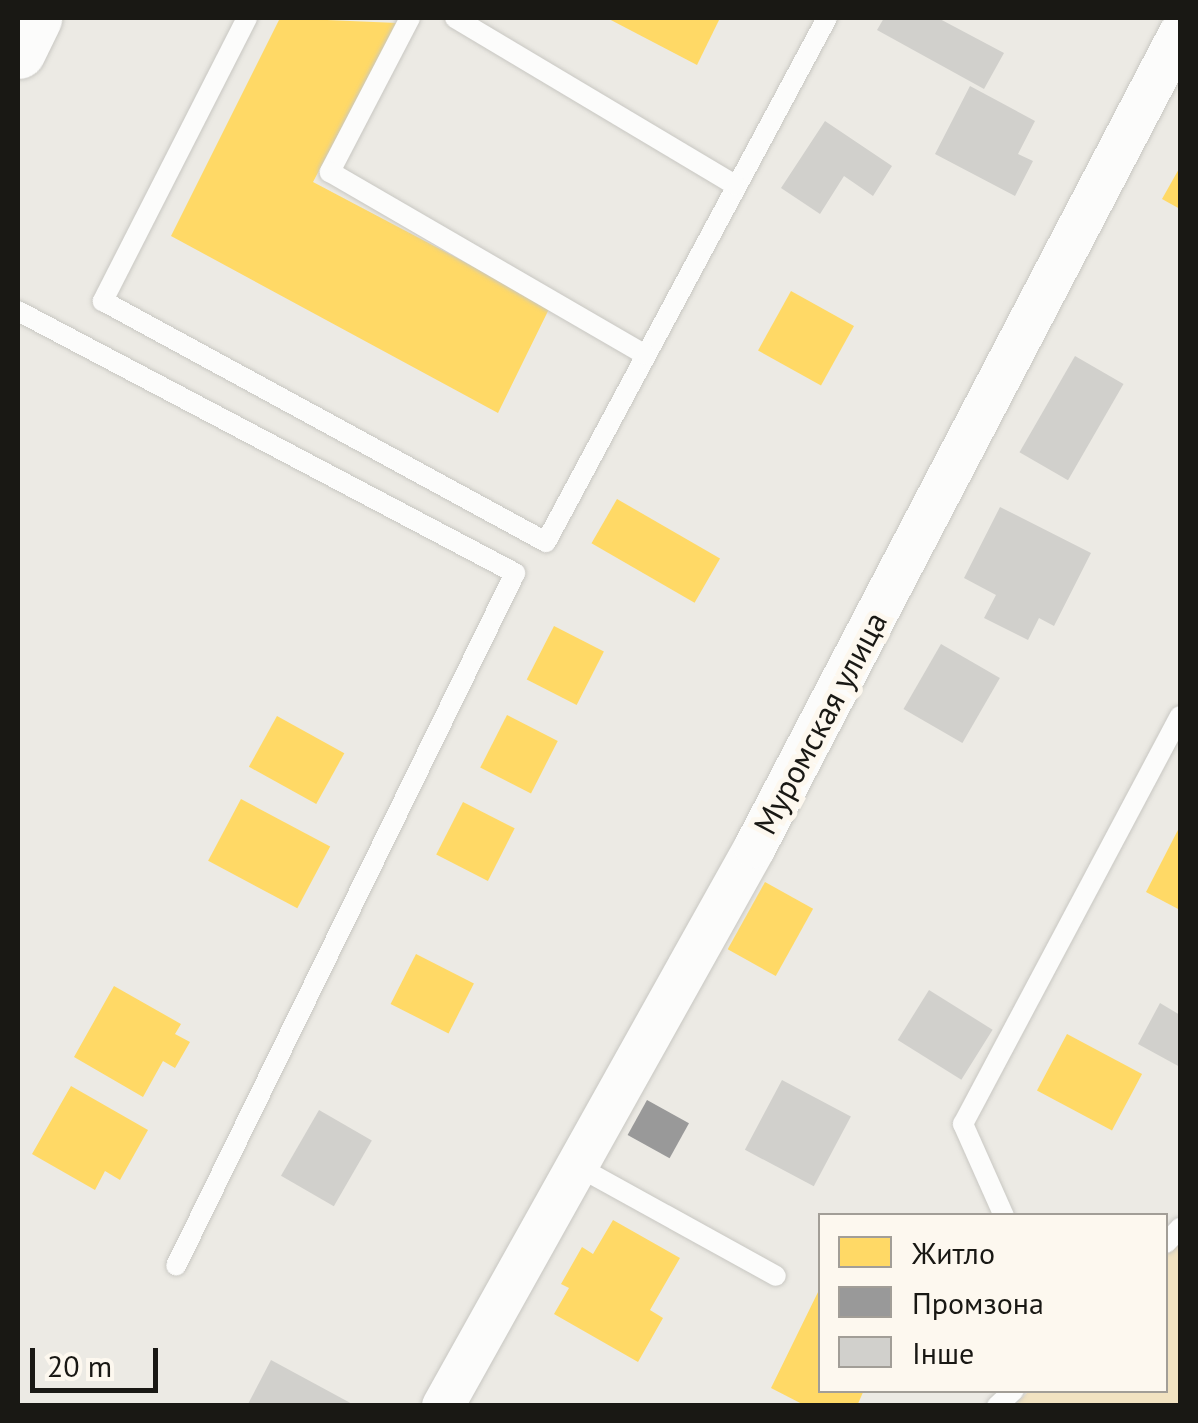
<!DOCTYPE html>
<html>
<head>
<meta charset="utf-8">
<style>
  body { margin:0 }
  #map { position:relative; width:1198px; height:1423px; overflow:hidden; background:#eceae4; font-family:"PT Sans",sans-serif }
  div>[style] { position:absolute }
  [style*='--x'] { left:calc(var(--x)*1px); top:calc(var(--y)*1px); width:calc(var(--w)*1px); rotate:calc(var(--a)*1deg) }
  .green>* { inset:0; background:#f1e2c1 }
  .homes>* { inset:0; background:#ffd966; transform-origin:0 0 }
  .industry>* { inset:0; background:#999; transform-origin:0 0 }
  .building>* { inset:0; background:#d1d0cc; transform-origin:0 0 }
  .roads { filter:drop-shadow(0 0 2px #c8c7c2) drop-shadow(0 0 2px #c8c7c2) }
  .lane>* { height:20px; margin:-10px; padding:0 10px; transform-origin:10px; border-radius:10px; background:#fcfcfb }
  .street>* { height:42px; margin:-21px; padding:0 21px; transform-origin:21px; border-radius:21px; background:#fcfcfb }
  .secondary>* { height:55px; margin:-27.5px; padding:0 27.5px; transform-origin:27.5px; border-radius:27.5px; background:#fcfcfb }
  span { translate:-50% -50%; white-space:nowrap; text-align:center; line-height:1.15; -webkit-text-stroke:10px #fdf8ef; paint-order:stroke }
  .street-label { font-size:32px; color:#191814 }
  .frame { position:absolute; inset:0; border:20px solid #191814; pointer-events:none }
  .legend { position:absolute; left:818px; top:1213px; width:350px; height:180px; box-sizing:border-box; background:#fdf8ef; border:2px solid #a29e97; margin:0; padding:12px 18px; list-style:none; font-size:30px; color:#191814 }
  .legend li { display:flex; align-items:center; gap:20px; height:50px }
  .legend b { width:50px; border:2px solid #a29e97 }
  .scale { position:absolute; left:30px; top:1348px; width:128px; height:45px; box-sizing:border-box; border:5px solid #191814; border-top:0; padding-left:12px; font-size:30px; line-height:35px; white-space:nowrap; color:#191814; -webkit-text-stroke:8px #fdf8ef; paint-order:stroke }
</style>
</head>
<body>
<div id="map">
  <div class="green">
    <i style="clip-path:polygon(1180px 1241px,1180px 1405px,1014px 1406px,1029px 1391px,1166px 1390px,1166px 1256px)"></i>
  </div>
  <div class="homes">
    <i style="clip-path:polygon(280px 18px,397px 23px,313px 182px,550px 307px,498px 413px,171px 236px)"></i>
    <i style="clip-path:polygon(607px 18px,720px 18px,697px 65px)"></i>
    <i style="clip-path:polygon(1180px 167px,1180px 209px,1162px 199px)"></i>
    <i style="left:791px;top:291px;width:72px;height:68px;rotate:29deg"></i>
    <i style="left:617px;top:499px;width:119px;height:51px;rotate:30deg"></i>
    <i style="left:554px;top:626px;width:56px;height:60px;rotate:27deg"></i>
    <i style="left:507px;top:715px;width:57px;height:59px;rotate:27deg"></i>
    <i style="left:277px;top:716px;width:77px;height:58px;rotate:29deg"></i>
    <i style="left:241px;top:799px;width:101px;height:70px;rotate:28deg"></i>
    <i style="left:463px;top:802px;width:58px;height:59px;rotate:27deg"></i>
    <i style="clip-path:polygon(1180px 826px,1180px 910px,1146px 892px)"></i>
    <i style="left:765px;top:882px;width:55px;height:77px;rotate:29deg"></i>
    <i style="left:416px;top:954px;width:65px;height:56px;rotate:27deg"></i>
    <i style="clip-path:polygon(114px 986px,181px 1024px,175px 1034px,190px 1042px,175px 1068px,163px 1061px,143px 1097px,74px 1057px)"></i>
    <i style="left:1067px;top:1034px;width:85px;height:64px;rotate:28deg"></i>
    <i style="clip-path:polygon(71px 1086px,148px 1130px,120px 1180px,105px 1171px,95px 1190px,32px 1154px)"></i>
    <i style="clip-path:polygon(613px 1220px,680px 1258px,650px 1310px,663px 1318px,638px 1362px,554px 1314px,569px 1288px,561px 1284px,582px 1247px,593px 1254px)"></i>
    <i style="clip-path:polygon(820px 1288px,820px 1390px,864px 1390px,857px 1406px,806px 1406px,771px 1388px)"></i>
  </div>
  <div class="industry">
    <i style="left:647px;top:1100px;width:48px;height:40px;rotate:29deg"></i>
  </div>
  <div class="building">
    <i style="clip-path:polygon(884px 18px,938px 18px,1004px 53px,984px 89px,877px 30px)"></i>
    <i style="clip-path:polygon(970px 86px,1035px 121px,1018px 154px,1033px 161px,1015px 196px,935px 154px)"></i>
    <i style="clip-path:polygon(825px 121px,892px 166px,873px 196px,844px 176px,820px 214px,781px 188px)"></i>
    <i style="left:1075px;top:356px;width:56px;height:111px;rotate:30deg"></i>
    <i style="clip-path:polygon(1000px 507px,1091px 553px,1054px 626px,1039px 618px,1028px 640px,984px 618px,996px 595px,964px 578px)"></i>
    <i style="left:941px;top:644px;width:68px;height:75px;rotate:30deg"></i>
    <i style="left:929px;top:990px;width:75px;height:59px;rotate:32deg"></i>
    <i style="clip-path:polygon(1160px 1003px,1180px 1015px,1180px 1067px,1138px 1044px)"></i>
    <i style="left:782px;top:1080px;width:78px;height:79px;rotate:28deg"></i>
    <i style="left:319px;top:1110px;width:61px;height:76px;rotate:30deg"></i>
    <i style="clip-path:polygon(271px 1360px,356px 1406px,247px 1406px)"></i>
  </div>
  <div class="roads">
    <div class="lane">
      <i style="--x:247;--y:18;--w:318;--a:117"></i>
      <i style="--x:103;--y:301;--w:504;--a:28.55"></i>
      <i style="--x:546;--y:542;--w:595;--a:-61.8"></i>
      <i style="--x:410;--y:18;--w:174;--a:117.5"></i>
      <i style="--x:330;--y:172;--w:363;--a:30.1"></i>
      <i style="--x:455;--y:18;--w:326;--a:30.8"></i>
      <i style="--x:18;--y:311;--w:562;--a:27.8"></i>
      <i style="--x:515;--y:573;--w:771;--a:116.07"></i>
      <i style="--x:577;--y:1166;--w:227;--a:28.9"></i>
      <i style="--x:1004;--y:1216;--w:101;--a:-114"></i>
      <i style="--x:963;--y:1124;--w:462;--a:-62"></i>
      <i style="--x:1166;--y:1243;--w:21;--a:-47"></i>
      <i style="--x:997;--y:1406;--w:23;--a:-43"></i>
    </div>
    <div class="street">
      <i style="--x:443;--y:1406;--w:640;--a:-60.83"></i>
      <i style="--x:755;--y:847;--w:918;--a:-62.43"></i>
    </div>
    <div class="secondary">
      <i style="--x:18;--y:51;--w:37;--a:-64"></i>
    </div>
  </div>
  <div class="street-label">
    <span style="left:820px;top:723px;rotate:-62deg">Муромская улица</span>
  </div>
  <div class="frame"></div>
  <ul class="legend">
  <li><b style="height:28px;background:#ffd966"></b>Житло</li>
  <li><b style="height:28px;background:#999"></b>Промзона</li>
  <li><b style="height:28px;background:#d1d0cc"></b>Інше</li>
  </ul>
  <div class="scale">20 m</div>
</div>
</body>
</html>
